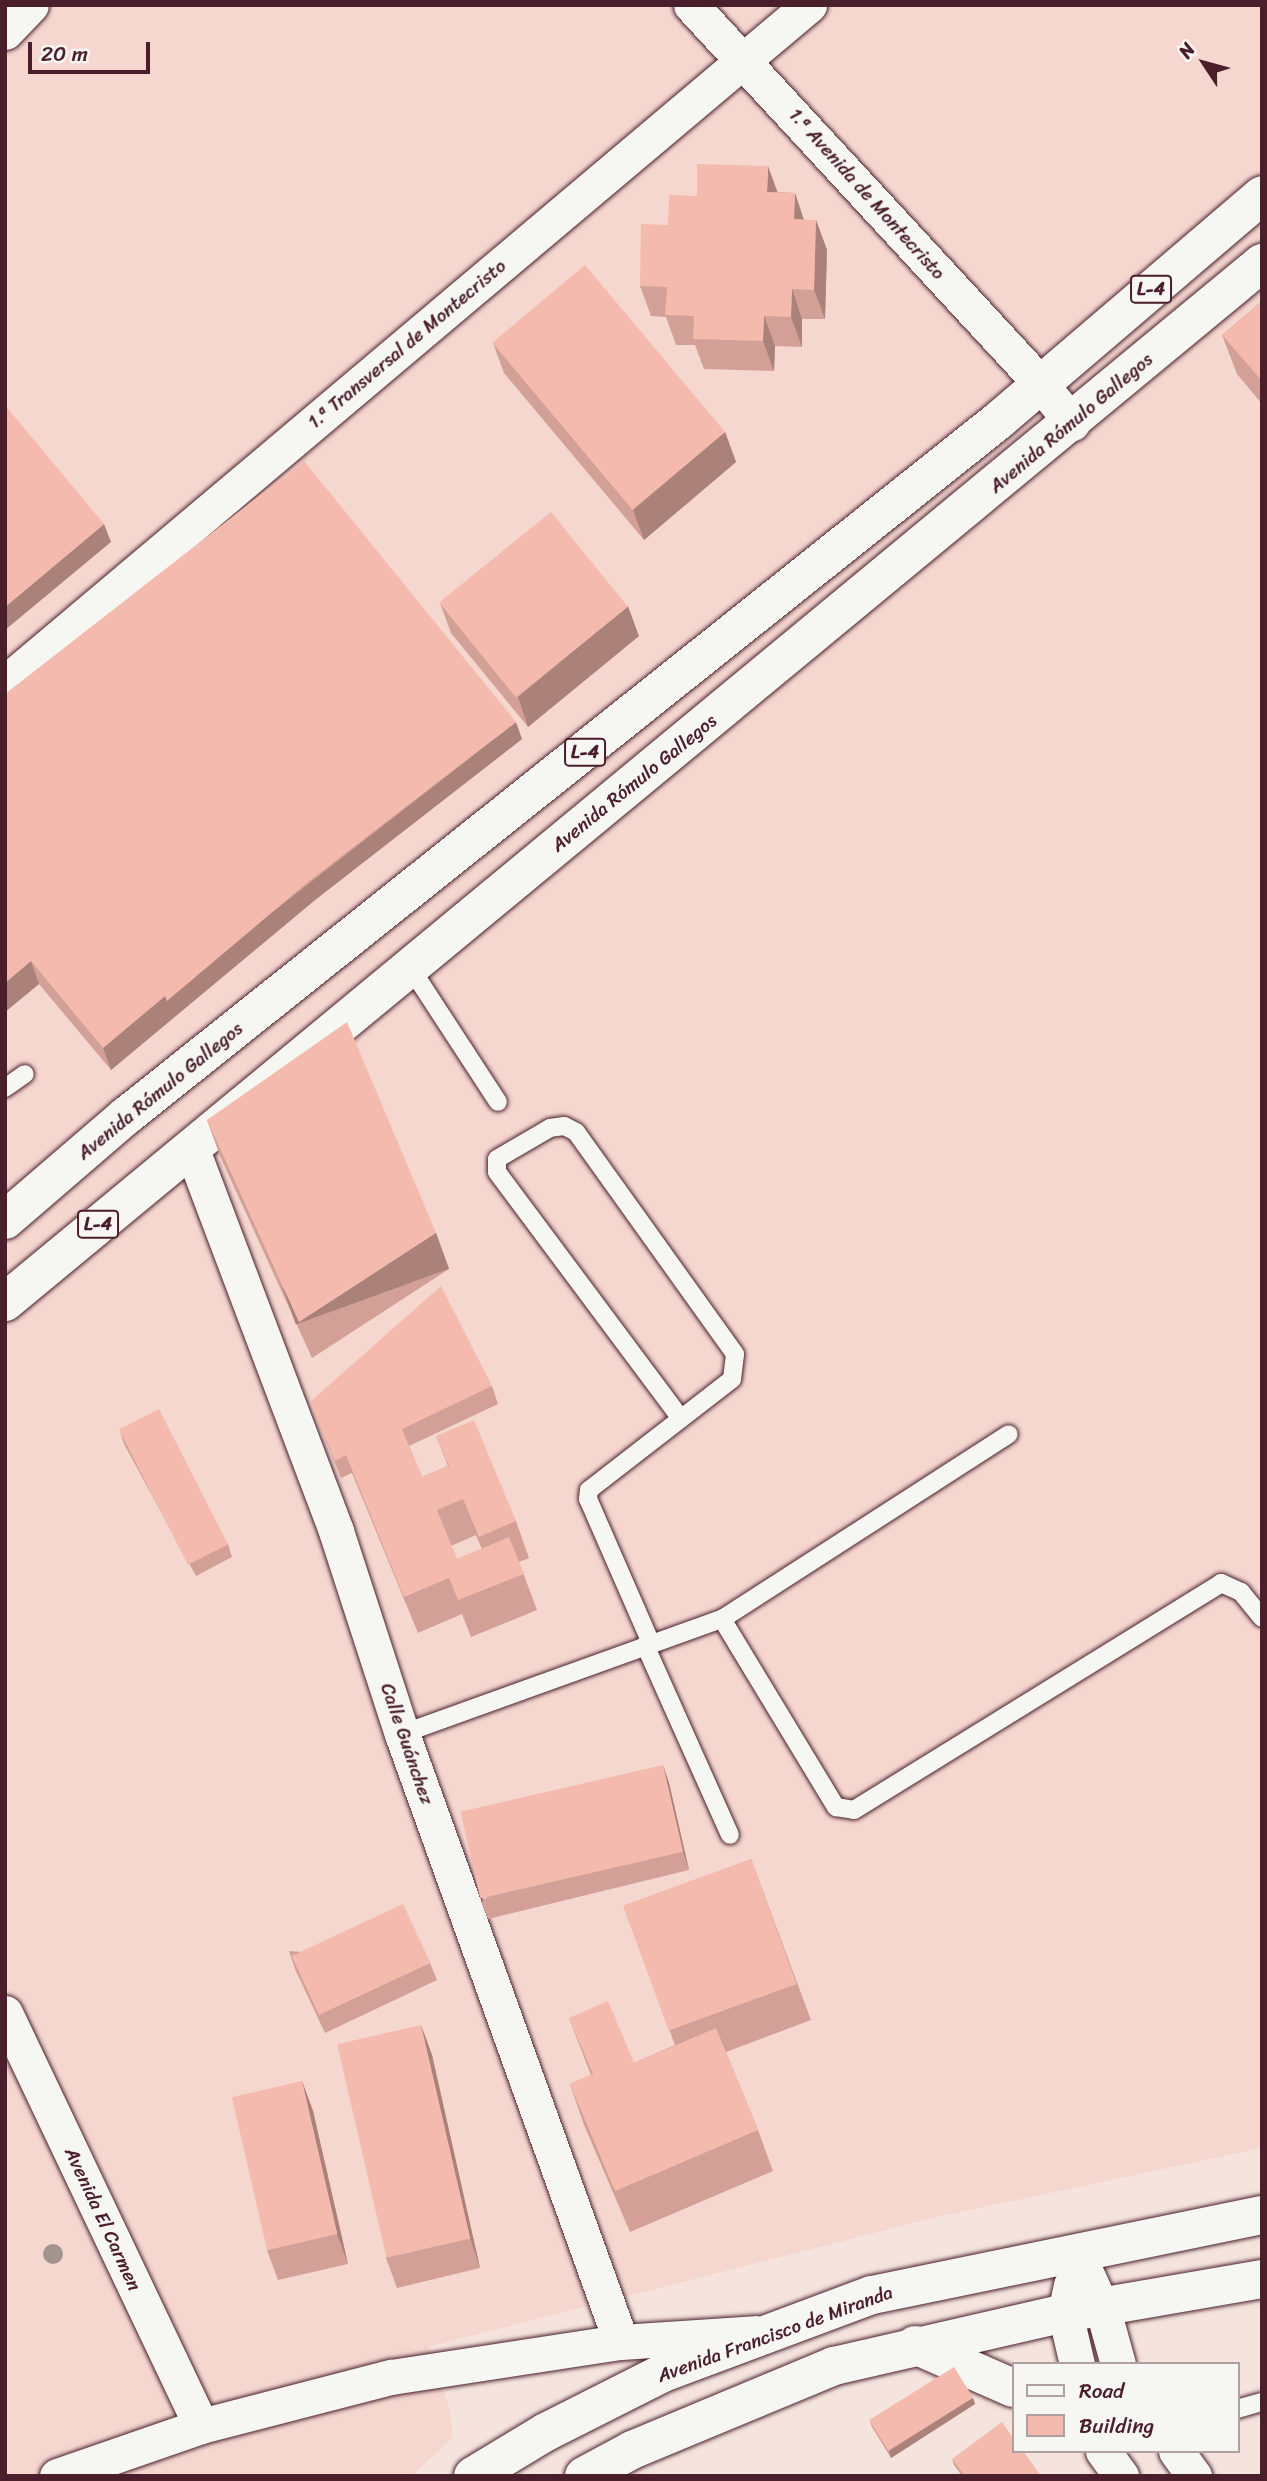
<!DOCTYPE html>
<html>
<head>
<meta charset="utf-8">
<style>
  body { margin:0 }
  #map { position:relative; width:1267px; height:2481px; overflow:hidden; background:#f5e4de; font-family:Sriracha,sans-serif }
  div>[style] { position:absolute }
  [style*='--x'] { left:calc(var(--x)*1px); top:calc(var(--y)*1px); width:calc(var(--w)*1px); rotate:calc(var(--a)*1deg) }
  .built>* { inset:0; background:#f5d7d0 }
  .roads { filter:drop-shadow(0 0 2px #4a1f2b) drop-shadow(0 0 2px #4a1f2b) }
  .service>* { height:18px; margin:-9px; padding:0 9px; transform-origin:9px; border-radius:9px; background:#f6f6f2 }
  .minor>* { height:35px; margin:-17.5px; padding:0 17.5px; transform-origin:17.5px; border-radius:17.5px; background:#f6f6f2 }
  .secondary>* { height:38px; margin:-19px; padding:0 19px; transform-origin:19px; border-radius:19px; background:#f6f6f2 }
  .primary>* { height:38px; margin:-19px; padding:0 19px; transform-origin:19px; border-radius:19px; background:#f6f6f2 }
  .trees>* { width:20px; height:20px; margin:-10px; border-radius:50%; background:#a3948f }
  .wall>* { inset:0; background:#d2a096 }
  .shaded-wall>* { inset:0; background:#ab827a; transform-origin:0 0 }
  .building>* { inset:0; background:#f4baae; transform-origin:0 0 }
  span { translate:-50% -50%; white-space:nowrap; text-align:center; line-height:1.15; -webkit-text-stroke:5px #f6f6f2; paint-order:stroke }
  .shield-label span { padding:2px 5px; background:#f6f6f2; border:2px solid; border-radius:5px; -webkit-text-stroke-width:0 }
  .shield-label { font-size:18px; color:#4a1f2b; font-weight:700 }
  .street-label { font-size:19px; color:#4a1f2b }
  .frame { position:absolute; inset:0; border:7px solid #4a1f2b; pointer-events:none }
  .legend { position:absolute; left:1012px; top:2362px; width:228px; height:91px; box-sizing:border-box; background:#f6f6f2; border:2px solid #b1a0a2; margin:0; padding:9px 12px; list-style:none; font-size:21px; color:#4a1f2b }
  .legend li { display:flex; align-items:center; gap:14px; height:35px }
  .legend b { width:35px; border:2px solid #b1a0a2 }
  .north { position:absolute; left:1169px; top:28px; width:70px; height:70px; -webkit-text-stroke:5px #f6f6f2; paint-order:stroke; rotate:306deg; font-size:19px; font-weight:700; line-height:28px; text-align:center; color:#4a1f2b }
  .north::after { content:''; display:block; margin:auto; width:24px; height:32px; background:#4a1f2b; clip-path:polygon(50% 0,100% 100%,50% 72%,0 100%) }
  .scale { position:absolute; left:28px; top:42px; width:122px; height:32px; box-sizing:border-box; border:4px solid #4a1f2b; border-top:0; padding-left:9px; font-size:21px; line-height:24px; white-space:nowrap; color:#4a1f2b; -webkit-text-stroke:5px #f6f6f2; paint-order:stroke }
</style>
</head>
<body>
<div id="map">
  <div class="built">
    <i style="clip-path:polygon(5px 5px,1262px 5px,1262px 2148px,937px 2217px,428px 2347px,450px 2410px,453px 2437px,412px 2476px,5px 2476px)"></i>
  </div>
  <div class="roads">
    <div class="service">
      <i style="--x:410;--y:967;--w:161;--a:56.9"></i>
      <i style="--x:5;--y:1088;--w:24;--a:-35"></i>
      <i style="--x:722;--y:1619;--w:341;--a:-32.8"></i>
      <i style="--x:651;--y:1643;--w:157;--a:-113.6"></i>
      <i style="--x:588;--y:1499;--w:9;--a:-84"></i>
      <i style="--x:589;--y:1490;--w:181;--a:-37.8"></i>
      <i style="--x:732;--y:1379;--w:25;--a:-83"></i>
      <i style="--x:735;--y:1354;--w:273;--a:-125.6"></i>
      <i style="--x:576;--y:1132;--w:13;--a:-153"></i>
      <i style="--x:564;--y:1126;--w:14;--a:172"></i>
      <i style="--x:550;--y:1128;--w:61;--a:149.7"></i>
      <i style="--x:497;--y:1159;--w:13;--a:90"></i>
      <i style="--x:497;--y:1172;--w:304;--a:53.3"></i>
      <i style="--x:645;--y:1645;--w:208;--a:65.9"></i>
      <i style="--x:402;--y:1734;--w:340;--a:-19.8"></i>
      <i style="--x:722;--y:1619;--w:220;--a:58.8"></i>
      <i style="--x:836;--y:1807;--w:18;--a:9"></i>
      <i style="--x:854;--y:1810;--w:432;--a:-31.7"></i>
      <i style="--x:1221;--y:1583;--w:22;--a:24"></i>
      <i style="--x:1241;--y:1592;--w:33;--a:51"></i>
      <i style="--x:1237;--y:2409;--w:26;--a:-16"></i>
    </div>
    <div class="minor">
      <i style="--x:691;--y:5;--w:516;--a:47.28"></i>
      <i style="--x:1041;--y:384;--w:50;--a:51.5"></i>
      <i style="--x:5;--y:32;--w:37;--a:-46"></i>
      <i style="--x:5;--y:683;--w:1052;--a:-40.14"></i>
      <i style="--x:191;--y:1147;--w:410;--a:69.3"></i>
      <i style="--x:336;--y:1531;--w:213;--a:72"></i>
      <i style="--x:402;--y:1734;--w:646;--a:70.19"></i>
      <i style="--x:5;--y:2013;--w:457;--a:64.6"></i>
      <i style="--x:1078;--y:2255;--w:60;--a:65.6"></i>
      <i style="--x:1103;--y:2310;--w:56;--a:74.5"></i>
      <i style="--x:1071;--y:2285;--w:29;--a:102"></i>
      <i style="--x:1065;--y:2313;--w:52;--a:76.8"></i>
      <i style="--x:1103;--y:2451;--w:31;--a:54"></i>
      <i style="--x:1176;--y:2451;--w:31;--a:54"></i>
      <i style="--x:57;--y:2476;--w:152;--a:-19.1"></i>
      <i style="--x:201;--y:2426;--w:196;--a:-14.5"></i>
      <i style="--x:391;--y:2377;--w:233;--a:-8.7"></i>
      <i style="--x:621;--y:2342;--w:134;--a:-3.8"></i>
    </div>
    <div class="secondary">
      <i style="--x:915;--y:2345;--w:107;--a:23.7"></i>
      <i style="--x:473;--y:2476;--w:85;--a:-31.1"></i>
      <i style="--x:546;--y:2432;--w:131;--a:-26.8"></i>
      <i style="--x:663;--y:2373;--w:223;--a:-20.5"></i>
      <i style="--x:872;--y:2295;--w:398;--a:-11.6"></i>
      <i style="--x:584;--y:2476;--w:55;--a:-28.4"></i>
      <i style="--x:632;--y:2450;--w:219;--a:-22.6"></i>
      <i style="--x:834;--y:2366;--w:237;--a:-12.9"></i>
      <i style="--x:1065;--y:2313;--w:200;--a:-9.8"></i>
    </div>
    <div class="primary">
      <i style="--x:5;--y:1220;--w:160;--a:-40.7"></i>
      <i style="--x:126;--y:1116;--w:1116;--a:-38.56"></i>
      <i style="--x:999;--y:420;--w:346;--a:-40.5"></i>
      <i style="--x:5;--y:1302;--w:1631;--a:-39.58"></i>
    </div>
  </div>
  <div class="trees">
    <i style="left:53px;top:2254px"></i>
  </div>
  <div class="wall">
    <i style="clip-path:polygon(778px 192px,795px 193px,804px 220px,816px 220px,827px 250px,825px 319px,802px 319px,802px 347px,775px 346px,774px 371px,704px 369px,695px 345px,676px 345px,666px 317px,651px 316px,640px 286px,668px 225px,697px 196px)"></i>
    <i style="clip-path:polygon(1262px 301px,1262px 404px,1237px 374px,1222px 335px)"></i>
    <i style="clip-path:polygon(493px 343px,725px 432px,736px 462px,644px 540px,504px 373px)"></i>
    <i style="clip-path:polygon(440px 603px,639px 636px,528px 727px,451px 633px)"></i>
    <i style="clip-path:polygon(5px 694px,522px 739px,315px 900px,111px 1070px,39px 984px,5px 1012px)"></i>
    <i style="clip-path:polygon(207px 1120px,436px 1233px,449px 1269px,312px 1358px,220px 1156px)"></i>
    <i style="clip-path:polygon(evenodd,492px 1386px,498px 1404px,409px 1446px,422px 1477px,448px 1466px,436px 1436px,516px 1521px,529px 1558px,519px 1562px,537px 1610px,471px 1637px,462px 1614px,418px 1633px,352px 1473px,341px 1478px,310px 1402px,492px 1386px,476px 1535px,482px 1549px,457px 1559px,451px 1546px,476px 1535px)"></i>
    <i style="clip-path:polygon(120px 1431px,228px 1544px,232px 1557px,196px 1576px,124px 1444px)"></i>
    <i style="clip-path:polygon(663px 1765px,669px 1783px,689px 1870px,488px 1919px,481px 1902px)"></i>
    <i style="clip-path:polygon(751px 1859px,811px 2020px,726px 2052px,758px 2130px,773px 2171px,630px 2232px,584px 2125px,570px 2084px,591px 2075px,569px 2018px,634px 2063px,675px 2045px,624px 1908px)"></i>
    <i style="clip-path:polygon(289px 1951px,430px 1963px,437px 1980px,325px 2033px,295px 1969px)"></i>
    <i style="clip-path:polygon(421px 2025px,432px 2055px,480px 2268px,397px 2288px,386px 2258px)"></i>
    <i style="clip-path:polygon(302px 2081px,313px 2111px,348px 2264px,278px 2280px,267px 2250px)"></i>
    <i style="clip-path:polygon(973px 2398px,975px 2404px,891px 2458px,872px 2427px,870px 2421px)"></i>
    <i style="clip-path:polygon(952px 2459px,1041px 2476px,962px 2476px,954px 2465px)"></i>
  </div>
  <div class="shaded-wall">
    <i style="clip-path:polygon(768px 166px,779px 196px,767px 192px)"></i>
    <i style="clip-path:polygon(795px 193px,805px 223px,794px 219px)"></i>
    <i style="clip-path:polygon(816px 220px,827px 250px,825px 319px,814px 290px)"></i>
    <i style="clip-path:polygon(792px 289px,802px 319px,802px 347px,791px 317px)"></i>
    <i style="clip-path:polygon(764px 316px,775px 346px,774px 371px,763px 341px)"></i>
    <i style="clip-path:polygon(725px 432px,736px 462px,644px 540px,633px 510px)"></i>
    <i style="clip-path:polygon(104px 524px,111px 542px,5px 630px,5px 607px)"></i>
    <i style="clip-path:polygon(628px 606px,639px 636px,528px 727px,518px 697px)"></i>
    <i style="clip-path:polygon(516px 722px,522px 739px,315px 900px,111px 1070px,103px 1048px,165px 996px)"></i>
    <i style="clip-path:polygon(31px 961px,39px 984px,5px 1012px,5px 983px)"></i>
    <i style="left:436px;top:1233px;width:38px;height:163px;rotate:70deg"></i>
    <i style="clip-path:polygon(663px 1765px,669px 1783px,689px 1870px,683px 1852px)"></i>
    <i style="clip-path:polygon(421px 2025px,432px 2055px,480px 2268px,470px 2238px)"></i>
    <i style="clip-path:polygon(302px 2081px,313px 2111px,348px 2264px,337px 2234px)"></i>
    <i style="clip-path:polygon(973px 2398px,975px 2404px,891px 2458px,889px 2451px)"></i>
  </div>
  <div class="building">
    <i style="clip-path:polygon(697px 164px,768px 166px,767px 192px,795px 193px,794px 219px,816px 220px,814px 290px,792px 289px,791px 317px,764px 316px,763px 341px,693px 339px,694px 316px,665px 315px,667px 287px,640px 286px,641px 224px,668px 225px,669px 195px,697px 196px)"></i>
    <i style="left:585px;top:265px;width:218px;height:121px;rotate:50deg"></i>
    <i style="clip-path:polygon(1262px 301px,1262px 381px,1222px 335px)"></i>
    <i style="clip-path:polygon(5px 405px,104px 524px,5px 607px)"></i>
    <i style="clip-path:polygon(304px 461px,516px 722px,308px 882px,167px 1001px,165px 996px,5px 803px,5px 694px)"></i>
    <i style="left:551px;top:512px;width:122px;height:144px;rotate:51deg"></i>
    <i style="clip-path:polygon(5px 803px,165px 996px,103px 1048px,31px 961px,5px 983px)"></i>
    <i style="clip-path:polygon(347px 1022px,436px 1233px,299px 1322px,207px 1120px)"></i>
    <i style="clip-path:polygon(441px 1286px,492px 1386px,402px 1429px,401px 1427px,344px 1450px,346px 1455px,335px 1461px,310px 1402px)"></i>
    <i style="left:159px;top:1409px;width:152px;height:45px;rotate:63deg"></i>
    <i style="clip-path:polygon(474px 1420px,516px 1521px,479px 1537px,463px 1499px,437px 1510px,457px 1559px,509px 1537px,524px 1574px,458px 1600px,449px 1578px,404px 1597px,344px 1450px,401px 1427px,422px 1477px,449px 1466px,436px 1436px)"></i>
    <i style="left:663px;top:1765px;width:89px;height:208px;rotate:77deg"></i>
    <i style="left:751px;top:1859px;width:133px;height:136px;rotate:70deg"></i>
    <i style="left:403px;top:1904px;width:65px;height:123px;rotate:65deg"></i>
    <i style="clip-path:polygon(608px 2001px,634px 2063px,716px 2028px,758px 2130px,615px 2191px,570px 2084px,593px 2074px,569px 2018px)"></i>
    <i style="left:421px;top:2025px;width:219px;height:86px;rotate:77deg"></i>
    <i style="left:302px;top:2081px;width:157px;height:72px;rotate:77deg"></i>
    <i style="left:954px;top:2367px;width:36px;height:100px;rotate:58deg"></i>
    <i style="clip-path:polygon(1002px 2422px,1013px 2438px,1013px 2451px,1023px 2451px,1041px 2476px,965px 2476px,952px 2459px)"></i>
  </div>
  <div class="shield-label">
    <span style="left:1151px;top:289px">L-4</span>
    <span style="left:585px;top:752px">L-4</span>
    <span style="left:98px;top:1224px">L-4</span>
  </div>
  <div class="street-label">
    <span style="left:867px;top:194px;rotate:48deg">1.ª Avenida de Montecristo</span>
    <span style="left:407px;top:344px;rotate:-40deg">1.ª Transversal de Montecristo</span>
    <span style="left:1071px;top:423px;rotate:-40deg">Avenida Rómulo Gallegos</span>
    <span style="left:634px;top:783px;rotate:-39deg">Avenida Rómulo Gallegos</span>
    <span style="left:160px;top:1091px;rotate:-39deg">Avenida Rómulo Gallegos</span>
    <span style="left:407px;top:1744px;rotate:71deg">Calle Guánchez</span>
    <span style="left:103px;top:2219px;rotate:65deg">Avenida El Carmen</span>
    <span style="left:775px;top:2334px;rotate:-20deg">Avenida Francisco de Miranda</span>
  </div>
  <div class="frame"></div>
  <ul class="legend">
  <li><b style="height:9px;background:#f6f6f2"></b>Road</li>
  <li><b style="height:19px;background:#f4baae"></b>Building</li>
  </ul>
  <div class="north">N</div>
  <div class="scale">20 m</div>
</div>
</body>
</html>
